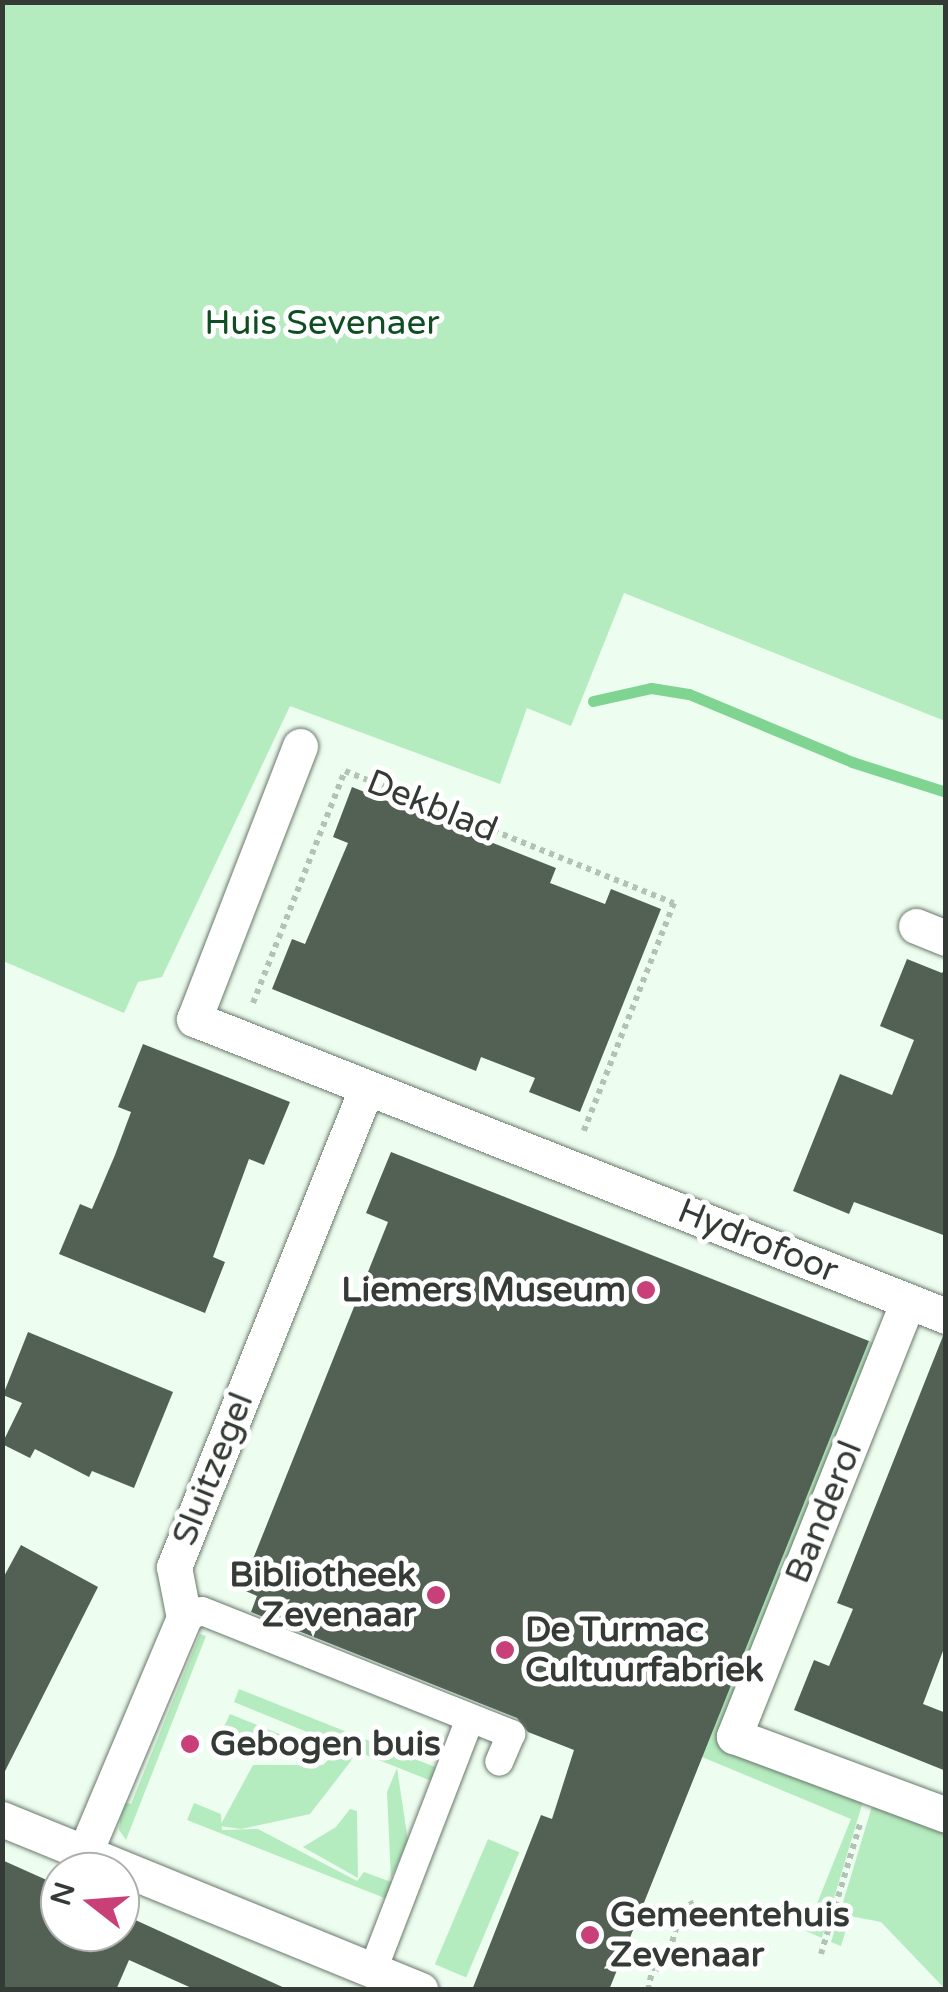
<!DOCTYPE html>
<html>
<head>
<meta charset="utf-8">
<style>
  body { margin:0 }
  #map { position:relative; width:948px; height:1992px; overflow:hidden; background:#edfdef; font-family:"Varela Round",sans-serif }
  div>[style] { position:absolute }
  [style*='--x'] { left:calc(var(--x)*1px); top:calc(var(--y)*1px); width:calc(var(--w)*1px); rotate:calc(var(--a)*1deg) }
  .green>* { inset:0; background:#b5ecbf; transform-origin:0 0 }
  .stream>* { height:11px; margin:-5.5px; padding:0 5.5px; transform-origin:5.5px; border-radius:5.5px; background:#7fd491 }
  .building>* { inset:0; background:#536155 }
  .path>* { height:6px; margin-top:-3px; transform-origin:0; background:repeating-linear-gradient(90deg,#b4c1b6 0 5px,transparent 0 10px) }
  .roads { filter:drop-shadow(0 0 2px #6a786c) drop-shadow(0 0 2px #6a786c) }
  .pedestrian>* { height:28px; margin:-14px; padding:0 14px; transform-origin:14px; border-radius:14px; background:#fff }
  .minor>* { height:35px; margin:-17.5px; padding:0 17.5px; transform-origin:17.5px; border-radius:17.5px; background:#fff }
  .dots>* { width:28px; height:28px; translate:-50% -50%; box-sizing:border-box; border:5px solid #fff; border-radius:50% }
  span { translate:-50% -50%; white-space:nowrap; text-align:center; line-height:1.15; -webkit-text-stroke:10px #fff; paint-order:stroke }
  .park-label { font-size:35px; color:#0f4e23 }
  .street-label { font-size:35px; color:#343a35 }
  .poi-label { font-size:35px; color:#343a35; font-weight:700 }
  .right { translate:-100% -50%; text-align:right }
  .left { translate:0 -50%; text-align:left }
  .frame { position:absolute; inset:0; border:5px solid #343a35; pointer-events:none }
  .north { position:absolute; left:40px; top:1852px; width:100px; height:100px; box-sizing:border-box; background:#fff; border:2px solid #aeb0ae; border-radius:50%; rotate:287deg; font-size:28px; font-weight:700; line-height:40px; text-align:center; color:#343a35 }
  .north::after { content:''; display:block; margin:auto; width:35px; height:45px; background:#c93f77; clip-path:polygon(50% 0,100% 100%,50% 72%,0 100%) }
</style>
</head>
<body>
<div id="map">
  <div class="green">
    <i style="clip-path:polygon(3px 2px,945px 3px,945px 721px,624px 593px,571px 726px,527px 708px,500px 784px,290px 706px,162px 977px,138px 982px,124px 1013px,3px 961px)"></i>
    <i style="clip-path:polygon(869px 1341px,880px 1345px,721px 1740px,864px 1798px,822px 1938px,806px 1931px,851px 1819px,702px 1757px)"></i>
    <i style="clip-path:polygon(200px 1634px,206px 1636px,126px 1840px,119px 1830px,121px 1811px,124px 1802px,131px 1804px)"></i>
    <i style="clip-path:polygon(239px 1689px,440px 1769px,434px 1782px,356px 1751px,352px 1738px,339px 1745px,234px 1702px)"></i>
    <i style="clip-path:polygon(230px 1714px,329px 1754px,302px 1761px,223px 1729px)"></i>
    <i style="clip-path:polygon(347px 1742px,354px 1745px,351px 1761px,310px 1814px,241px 1829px,220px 1826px,253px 1765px,323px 1765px)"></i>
    <i style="clip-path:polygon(397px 1768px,408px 1841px,391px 1878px,387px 1792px)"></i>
    <i style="clip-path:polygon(194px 1803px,221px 1814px,222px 1830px,258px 1829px,357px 1881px,364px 1872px,394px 1883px,387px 1899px,187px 1820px)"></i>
    <i style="clip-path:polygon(873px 1803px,945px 1831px,945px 1989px,881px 1922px,850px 1916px,841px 1946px,831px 1942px)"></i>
    <i style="clip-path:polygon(350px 1809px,357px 1811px,358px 1878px,303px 1847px,336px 1827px)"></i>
    <i style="left:488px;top:1839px;width:34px;height:136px;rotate:23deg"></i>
  </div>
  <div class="stream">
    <i style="--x:593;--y:701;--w:59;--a:-12.6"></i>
    <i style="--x:651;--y:688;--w:38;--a:9"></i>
    <i style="--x:689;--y:694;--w:177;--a:22.6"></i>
    <i style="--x:852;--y:762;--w:99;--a:17.7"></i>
  </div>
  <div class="building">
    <i style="clip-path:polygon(352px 787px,556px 868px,550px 883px,605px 904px,611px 889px,661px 909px,580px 1112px,529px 1092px,535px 1078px,481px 1057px,476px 1071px,272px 989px,292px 939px,305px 944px,348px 843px,333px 837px)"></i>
    <i style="clip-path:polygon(907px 959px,942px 973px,946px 967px,946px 1236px,854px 1202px,849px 1214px,793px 1191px,840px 1074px,892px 1095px,914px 1040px,880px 1026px)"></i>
    <i style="clip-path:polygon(143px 1044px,290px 1102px,264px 1165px,249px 1159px,213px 1257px,225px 1262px,205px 1313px,59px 1254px,80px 1204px,92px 1209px,115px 1155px,131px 1112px,118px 1107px)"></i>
    <i style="clip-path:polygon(391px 1152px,869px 1341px,609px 1990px,472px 1990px,541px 1815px,552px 1819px,574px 1750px,528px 1732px,517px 1718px,251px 1612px,257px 1596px,241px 1589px,388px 1222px,366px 1213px)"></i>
    <i style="clip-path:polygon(28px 1332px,173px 1392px,134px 1488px,92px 1471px,89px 1477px,35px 1449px,30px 1458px,2px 1444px,22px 1403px,3px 1395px)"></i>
    <i style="clip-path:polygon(943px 1336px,946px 1643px,923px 1704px,946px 1713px,946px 1771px,794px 1710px,814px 1660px,829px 1666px,853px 1609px,837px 1603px)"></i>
    <i style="clip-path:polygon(21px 1545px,98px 1587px,2px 1777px,2px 1580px)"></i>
    <i style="clip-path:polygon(2px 1860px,60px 1886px,60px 1932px,120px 1932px,120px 1913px,289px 1990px,196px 1990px,129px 1960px,116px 1990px,2px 1990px)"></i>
  </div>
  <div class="path">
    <i style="--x:253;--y:1003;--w:250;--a:-68.4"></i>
    <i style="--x:345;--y:771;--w:354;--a:21.9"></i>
    <i style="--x:674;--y:903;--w:247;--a:111.6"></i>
    <i style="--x:821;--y:1954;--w:139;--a:-73.3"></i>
    <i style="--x:656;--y:1970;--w:14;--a:-39"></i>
    <i style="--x:667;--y:1961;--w:53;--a:-74.6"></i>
    <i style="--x:681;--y:1910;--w:17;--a:-31"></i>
    <i style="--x:648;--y:1990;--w:34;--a:-78"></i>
    <i style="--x:655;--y:1957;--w:13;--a:-42"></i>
  </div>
  <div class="roads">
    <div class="pedestrian">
      <i style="--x:184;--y:1618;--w:19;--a:-21"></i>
      <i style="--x:202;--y:1611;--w:333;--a:21.7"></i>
      <i style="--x:511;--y:1734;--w:30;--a:113"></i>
      <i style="--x:373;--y:1970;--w:270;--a:-68.9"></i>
    </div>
    <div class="minor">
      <i style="--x:300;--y:746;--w:293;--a:111.2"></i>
      <i style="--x:194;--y:1019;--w:809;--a:21.55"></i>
      <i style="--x:916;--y:926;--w:32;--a:22"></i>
      <i style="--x:908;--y:1301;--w:469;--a:111.8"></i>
      <i style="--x:734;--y:1736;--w:226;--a:20.4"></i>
      <i style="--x:2;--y:1819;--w:452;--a:22.2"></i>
      <i style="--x:85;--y:1852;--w:254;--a:-67.1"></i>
      <i style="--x:184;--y:1618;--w:52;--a:-101.1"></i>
      <i style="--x:174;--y:1567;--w:517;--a:-68.1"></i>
    </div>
  </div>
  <div class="dots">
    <i style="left:646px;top:1290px;background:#c93f77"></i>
    <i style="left:436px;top:1595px;background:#c93f77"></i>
    <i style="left:505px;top:1650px;background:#c93f77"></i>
    <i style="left:190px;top:1744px;background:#c93f77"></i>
    <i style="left:590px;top:1935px;background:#c93f77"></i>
  </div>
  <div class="park-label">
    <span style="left:322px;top:323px">Huis Sevenaer</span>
  </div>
  <div class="street-label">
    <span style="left:432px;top:806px;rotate:22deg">Dekblad</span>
    <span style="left:758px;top:1241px;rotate:22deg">Hydrofoor</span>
    <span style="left:213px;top:1469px;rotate:-68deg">Sluitzegel</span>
    <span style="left:824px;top:1512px;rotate:-68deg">Banderol</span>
  </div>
  <div class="poi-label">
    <span class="right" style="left:626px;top:1290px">Liemers Museum</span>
    <span class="right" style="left:416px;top:1595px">Bibliotheek<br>Zevenaar</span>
    <span class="left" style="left:525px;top:1650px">De Turmac<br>Cultuurfabriek</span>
    <span class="left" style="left:210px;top:1744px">Gebogen buis</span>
    <span class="left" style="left:610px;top:1935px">Gemeentehuis<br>Zevenaar</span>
  </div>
  <div class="frame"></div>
  <div class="north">N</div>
</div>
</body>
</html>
